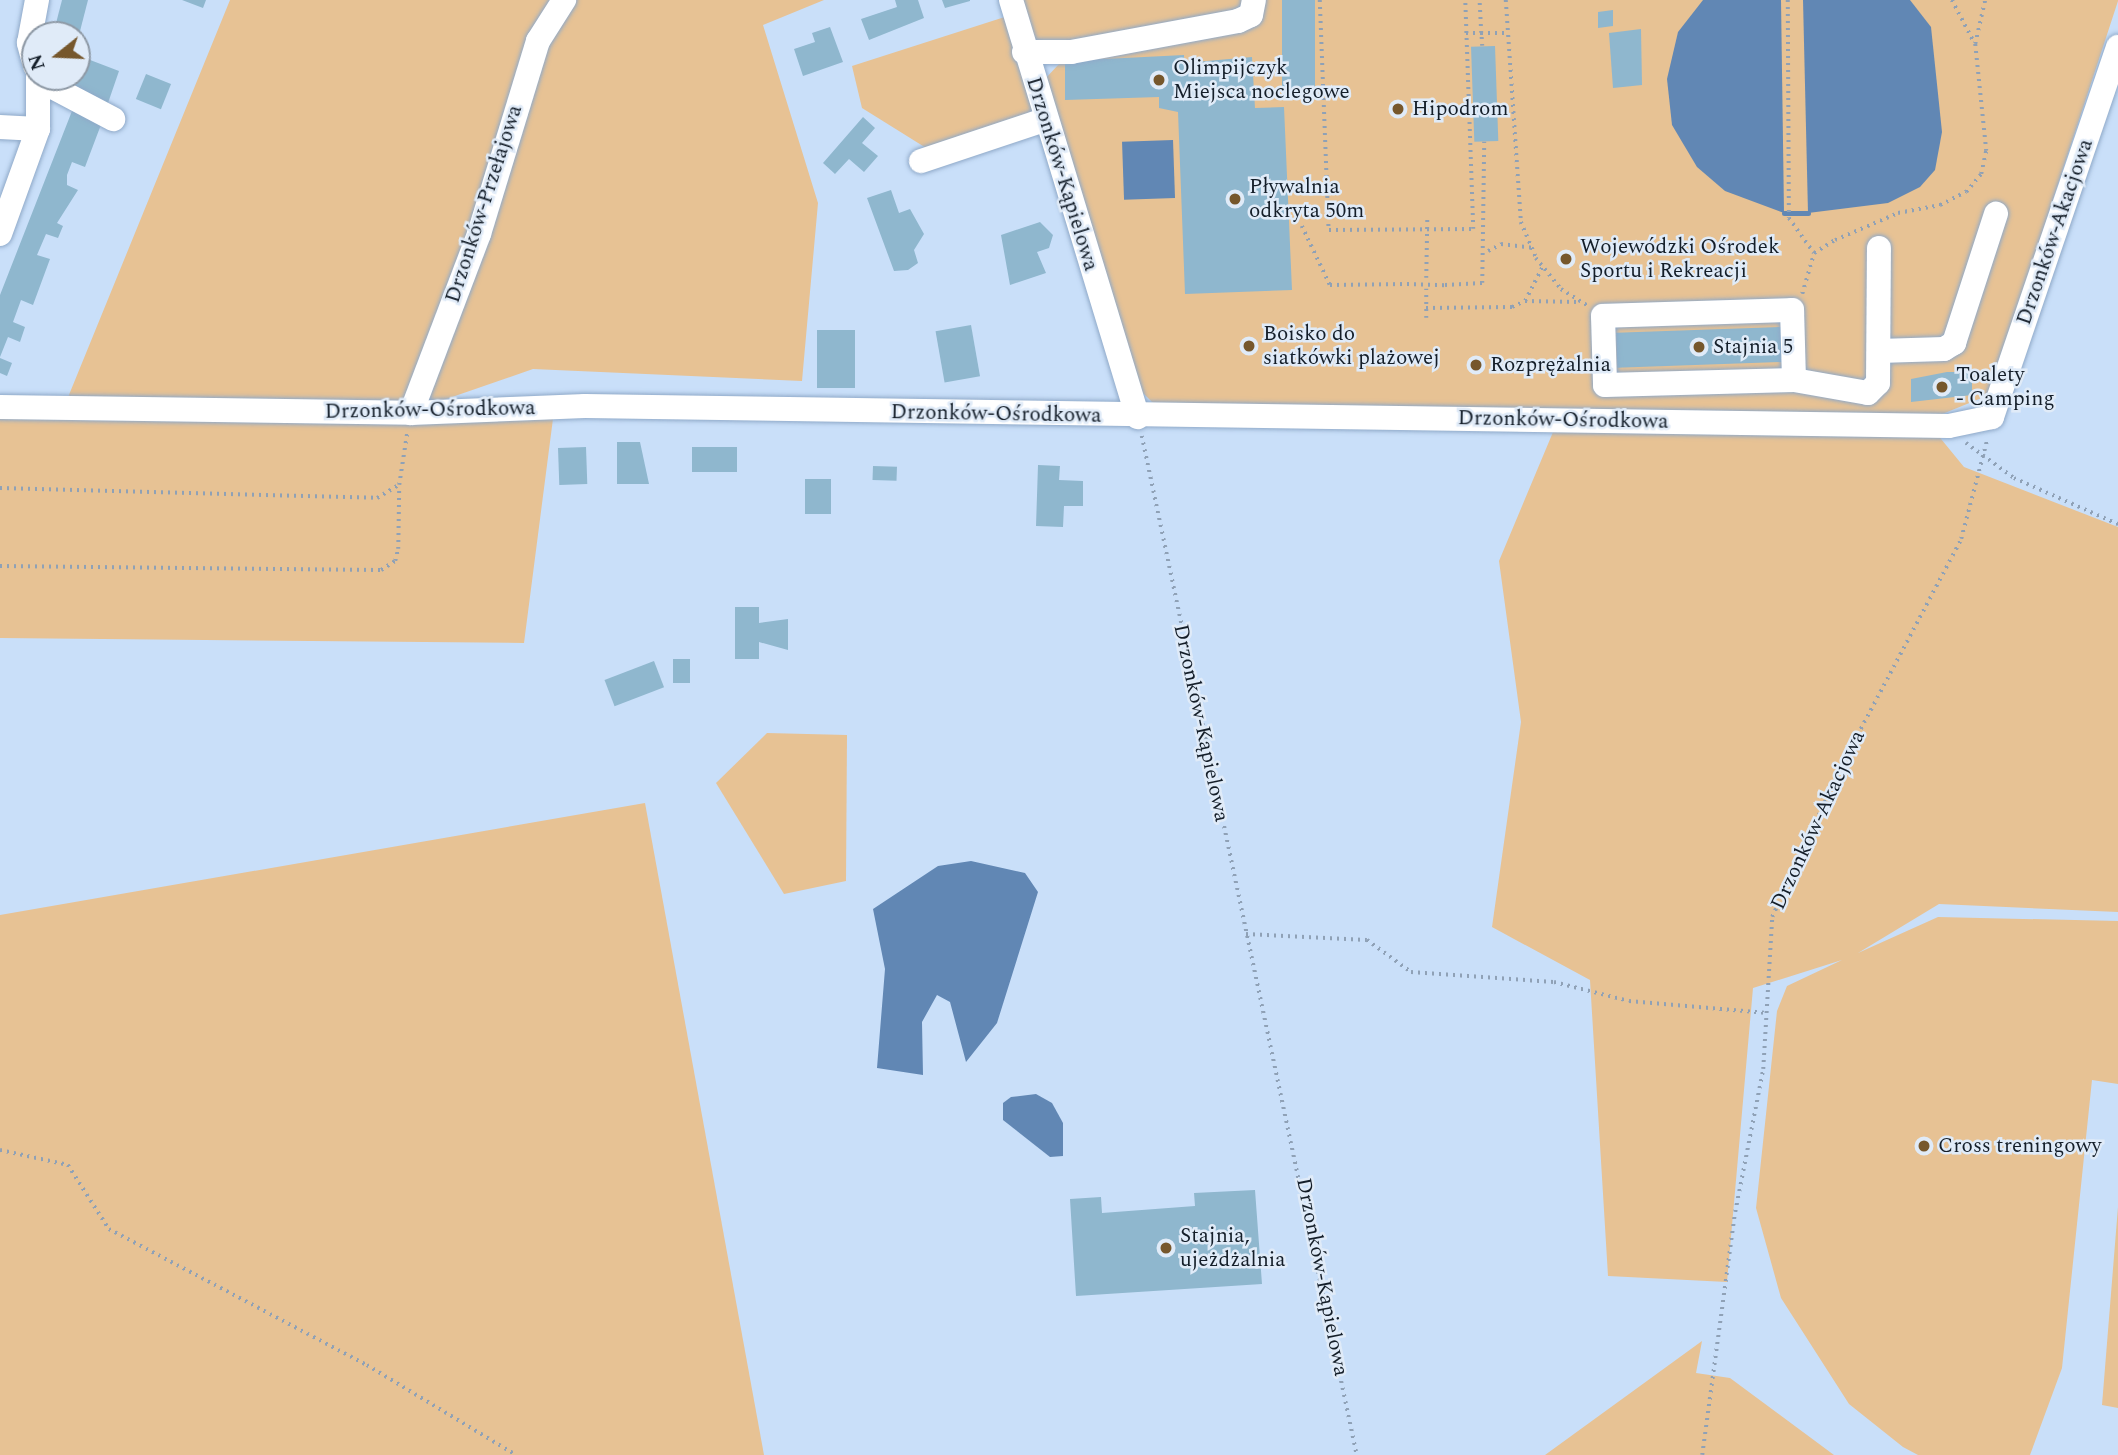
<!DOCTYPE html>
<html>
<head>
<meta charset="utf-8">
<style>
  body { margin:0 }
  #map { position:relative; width:2118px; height:1455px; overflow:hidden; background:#c9dff9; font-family:Spectral,serif }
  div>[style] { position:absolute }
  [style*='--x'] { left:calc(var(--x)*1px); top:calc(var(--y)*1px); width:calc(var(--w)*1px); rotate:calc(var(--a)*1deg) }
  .green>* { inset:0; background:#e7c294 }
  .water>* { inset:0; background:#6187b4; transform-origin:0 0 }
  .stream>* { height:5px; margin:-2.5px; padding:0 2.5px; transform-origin:2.5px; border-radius:2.5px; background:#6187b4 }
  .building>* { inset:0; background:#8fb7ce; transform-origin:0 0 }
  .path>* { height:3.5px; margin-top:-1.75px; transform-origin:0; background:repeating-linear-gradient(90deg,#8fa1b6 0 2px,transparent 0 7px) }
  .roads { filter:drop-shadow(0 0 2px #8fa9c8) drop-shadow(0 0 2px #8fa9c8) }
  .minor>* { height:24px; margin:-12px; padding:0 12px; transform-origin:12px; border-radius:12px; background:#fff }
  .path-bridge>* { height:3.5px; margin-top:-1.75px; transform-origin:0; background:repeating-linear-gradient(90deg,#8fa1b6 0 2px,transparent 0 7px) }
  .dots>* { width:19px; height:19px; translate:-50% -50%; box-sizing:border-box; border:4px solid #e0ebf8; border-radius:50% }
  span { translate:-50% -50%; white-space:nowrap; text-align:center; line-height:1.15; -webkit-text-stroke:5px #e0ebf8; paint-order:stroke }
  .poi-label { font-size:21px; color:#141e29 }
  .left { translate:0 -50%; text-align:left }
  .street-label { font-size:21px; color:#141e29 }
  .north { position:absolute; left:21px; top:21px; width:70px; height:70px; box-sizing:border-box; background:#e0ebf8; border:2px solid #8e99a5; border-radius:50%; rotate:252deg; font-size:19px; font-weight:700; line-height:28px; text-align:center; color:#141e29 }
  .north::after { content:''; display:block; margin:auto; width:24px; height:32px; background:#76572c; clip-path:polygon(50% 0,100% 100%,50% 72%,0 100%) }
</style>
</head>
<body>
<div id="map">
  <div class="green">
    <i style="clip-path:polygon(230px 0,824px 0,763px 25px,818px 203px,802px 381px,533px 369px,400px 415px,554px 411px,524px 643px,0 638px,0 410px,62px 412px)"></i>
    <i style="clip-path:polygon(1020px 0,2118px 0,2118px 1px,1989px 395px,1935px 417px,1157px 407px,1140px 390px,1045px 79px,1059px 64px,1033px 42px)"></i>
    <i style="clip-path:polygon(1014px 14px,1047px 126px,947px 161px,862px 108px,852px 66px)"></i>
    <i style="clip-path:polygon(1556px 425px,1937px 434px,1964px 467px,2118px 527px,2118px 912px,1939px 904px,1858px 953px,1938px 917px,2118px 921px,2118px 1084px,2092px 1080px,2062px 1368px,2030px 1455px,1918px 1455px,1903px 1447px,1849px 1404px,1781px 1298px,1756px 1208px,1777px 1011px,1787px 986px,1842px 960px,1753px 988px,1727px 1282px,1608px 1276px,1590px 980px,1492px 927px,1521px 722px,1499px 561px)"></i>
    <i style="clip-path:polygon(767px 733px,847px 735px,846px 881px,784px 894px,716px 783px)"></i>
    <i style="clip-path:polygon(645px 803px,764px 1455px,0 1455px,0 915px)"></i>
    <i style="clip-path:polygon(2118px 1207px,2118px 1408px,2102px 1405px)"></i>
    <i style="clip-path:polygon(1702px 1341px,1696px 1373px,1730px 1378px,1834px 1455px,1545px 1455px)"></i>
  </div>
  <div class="water">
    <i style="clip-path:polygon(1703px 0,1781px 0,1784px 213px,1725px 191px,1697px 167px,1672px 125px,1667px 79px,1678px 32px)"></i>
    <i style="clip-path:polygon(1803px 0,1910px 0,1931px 27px,1942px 132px,1935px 170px,1920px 187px,1888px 203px,1808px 213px)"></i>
    <i style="left:1173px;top:140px;width:58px;height:51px;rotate:88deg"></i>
    <i style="clip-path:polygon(971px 861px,1025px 873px,1038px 892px,997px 1023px,966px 1062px,950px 1002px,937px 995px,922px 1022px,923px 1075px,877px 1068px,885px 969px,873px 909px,938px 866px)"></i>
    <i style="clip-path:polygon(1036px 1094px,1052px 1103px,1063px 1123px,1063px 1156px,1050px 1157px,1003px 1120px,1003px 1103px,1011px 1097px)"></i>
  </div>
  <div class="stream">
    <i style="--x:1784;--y:213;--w:24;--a:0"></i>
  </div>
  <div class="building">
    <i style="clip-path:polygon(62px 0,88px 0,79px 35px,54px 31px)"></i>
    <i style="clip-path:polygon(182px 0,206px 0,203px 8px)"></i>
    <i style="clip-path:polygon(895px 0,918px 0,924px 18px,869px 40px,861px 19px,897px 7px)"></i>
    <i style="clip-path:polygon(942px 0,970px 0,970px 1px,945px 8px)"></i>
    <i style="left:1282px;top:0;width:33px;height:92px"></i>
    <i style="clip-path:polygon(1613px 10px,1613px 26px,1598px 28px,1598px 12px)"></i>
    <i style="clip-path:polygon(830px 27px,843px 62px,803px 76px,794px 49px,815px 42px,812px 33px)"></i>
    <i style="clip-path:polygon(1641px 29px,1642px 85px,1613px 88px,1609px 33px)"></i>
    <i style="left:1495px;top:46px;width:95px;height:24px;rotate:88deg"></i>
    <i style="clip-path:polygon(77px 55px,119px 71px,108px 103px,69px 88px,68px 77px,77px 77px)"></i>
    <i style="clip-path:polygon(1184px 55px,1184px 63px,1252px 57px,1255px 108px,1284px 107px,1292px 290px,1185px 294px,1178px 112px,1159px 108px,1159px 97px,1065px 100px,1065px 61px)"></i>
    <i style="left:146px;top:74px;width:27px;height:27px;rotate:22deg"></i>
    <i style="clip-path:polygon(72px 111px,102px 122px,85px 167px,72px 162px,67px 175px,67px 185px,78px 190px,57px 223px,63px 226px,58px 238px,46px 234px,37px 255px,50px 259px,33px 305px,21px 300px,13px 322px,25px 327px,20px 342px,8px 337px,0 357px,0 295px)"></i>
    <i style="clip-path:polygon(863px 117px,875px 128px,862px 143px,878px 156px,864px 172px,849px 159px,835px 174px,823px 163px)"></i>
    <i style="clip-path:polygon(891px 190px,899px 213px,910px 209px,924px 234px,914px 250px,918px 263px,908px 270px,894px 271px,867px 198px)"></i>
    <i style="clip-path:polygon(1040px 222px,1053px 235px,1049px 248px,1037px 252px,1046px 273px,1010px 285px,1001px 235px)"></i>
    <i style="left:971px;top:325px;width:52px;height:36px;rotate:80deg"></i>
    <i style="left:1782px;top:327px;width:35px;height:166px;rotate:88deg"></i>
    <i style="left:817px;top:330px;width:38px;height:58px"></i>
    <i style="clip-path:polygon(0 358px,12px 363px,7px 376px,0 373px)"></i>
    <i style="clip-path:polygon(1947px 372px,1972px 372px,1972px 395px,1911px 402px,1911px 379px)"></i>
    <i style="clip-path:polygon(617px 442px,640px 442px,649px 484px,617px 484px)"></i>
    <i style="left:586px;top:447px;width:37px;height:28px;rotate:88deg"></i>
    <i style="left:737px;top:447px;width:25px;height:45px;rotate:90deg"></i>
    <i style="clip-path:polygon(1038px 465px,1060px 466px,1059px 480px,1083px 481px,1083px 506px,1064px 506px,1063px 527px,1036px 526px)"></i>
    <i style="left:873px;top:466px;width:24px;height:14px;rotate:2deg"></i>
    <i style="left:805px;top:479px;width:26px;height:35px"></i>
    <i style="clip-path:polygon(735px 607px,759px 607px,759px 623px,788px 619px,788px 650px,759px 642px,759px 659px,735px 659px)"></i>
    <i style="left:673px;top:659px;width:17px;height:24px"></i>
    <i style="left:654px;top:661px;width:28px;height:53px;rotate:69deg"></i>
    <i style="clip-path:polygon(1255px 1190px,1262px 1284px,1076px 1296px,1070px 1199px,1101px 1197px,1102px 1213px,1195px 1206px,1194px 1193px)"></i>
  </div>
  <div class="path">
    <i style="--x:1320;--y:0;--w:230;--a:87.8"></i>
    <i style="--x:1329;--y:230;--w:144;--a:-0.4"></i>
    <i style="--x:1473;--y:229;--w:229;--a:-92"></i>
    <i style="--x:1506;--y:0;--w:223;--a:86.1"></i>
    <i style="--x:1521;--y:222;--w:39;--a:67"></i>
    <i style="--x:1536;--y:258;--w:40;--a:51"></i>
    <i style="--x:1561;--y:289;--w:32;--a:32"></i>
    <i style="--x:1788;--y:0;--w:218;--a:89.7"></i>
    <i style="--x:1789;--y:218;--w:43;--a:54.5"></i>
    <i style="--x:1952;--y:0;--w:47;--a:62.4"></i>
    <i style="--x:1466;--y:33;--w:15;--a:0"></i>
    <i style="--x:1481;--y:33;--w:33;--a:-93"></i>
    <i style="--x:1482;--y:46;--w:13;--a:-94"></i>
    <i style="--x:1481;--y:33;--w:26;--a:0"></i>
    <i style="--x:1302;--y:226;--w:65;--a:64.6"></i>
    <i style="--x:1330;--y:285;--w:77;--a:-0.7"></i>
    <i style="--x:1488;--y:251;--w:15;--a:-28"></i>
    <i style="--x:1501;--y:244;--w:31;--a:7"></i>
    <i style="--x:1426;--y:278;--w:58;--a:-89"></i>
    <i style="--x:1445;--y:285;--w:37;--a:-3"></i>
    <i style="--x:1482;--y:283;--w:141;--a:-89.2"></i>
    <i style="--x:1802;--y:294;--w:43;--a:-73.7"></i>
    <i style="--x:1814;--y:253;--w:25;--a:-32"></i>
    <i style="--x:1835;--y:240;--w:69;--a:-23.2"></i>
    <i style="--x:1898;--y:213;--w:43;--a:-10.8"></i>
    <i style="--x:1940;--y:205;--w:29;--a:-27"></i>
    <i style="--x:1966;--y:192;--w:23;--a:-50"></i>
    <i style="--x:1981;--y:174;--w:24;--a:-78"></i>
    <i style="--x:1986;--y:151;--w:108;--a:-95.9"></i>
    <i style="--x:1975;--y:44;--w:45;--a:-77.2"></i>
    <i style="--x:1525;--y:301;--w:54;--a:1.1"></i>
    <i style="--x:1426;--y:308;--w:86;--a:-0.7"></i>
    <i style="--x:1512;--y:307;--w:14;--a:-25"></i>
    <i style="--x:1525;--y:301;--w:39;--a:-63"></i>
    <i style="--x:1426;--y:318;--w:29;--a:-90"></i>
    <i style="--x:1142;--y:436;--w:1041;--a:78.09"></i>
    <i style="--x:1966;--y:443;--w:59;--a:36.1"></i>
    <i style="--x:2014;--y:478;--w:114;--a:23.9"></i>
    <i style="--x:0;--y:488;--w:377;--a:1.5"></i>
    <i style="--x:377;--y:498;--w:26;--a:-31"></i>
    <i style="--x:399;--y:485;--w:53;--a:-81.3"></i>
    <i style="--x:0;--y:566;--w:381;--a:0.6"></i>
    <i style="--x:381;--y:570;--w:17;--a:-33"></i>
    <i style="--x:395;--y:561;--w:12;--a:-76"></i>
    <i style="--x:398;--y:549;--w:62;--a:-89.1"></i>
    <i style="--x:1246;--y:934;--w:121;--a:2.8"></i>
    <i style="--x:1367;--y:940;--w:54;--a:36"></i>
    <i style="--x:1411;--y:972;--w:143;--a:4"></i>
    <i style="--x:1554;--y:982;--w:77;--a:14.2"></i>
    <i style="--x:1629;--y:1001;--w:139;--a:5"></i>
    <i style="--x:0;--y:1150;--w:70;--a:12.4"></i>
    <i style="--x:68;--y:1165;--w:76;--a:57.4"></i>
    <i style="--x:109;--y:1229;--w:292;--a:27.8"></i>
    <i style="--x:367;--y:1365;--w:174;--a:31.1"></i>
    <i style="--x:1702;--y:1455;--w:245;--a:-82.3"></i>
    <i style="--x:1735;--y:1212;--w:146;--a:-78.9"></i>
    <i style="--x:1763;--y:1069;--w:152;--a:-86.6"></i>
    <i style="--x:1772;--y:917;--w:166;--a:-65.4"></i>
    <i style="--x:1841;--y:766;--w:257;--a:-62.1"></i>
    <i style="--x:1961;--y:539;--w:102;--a:-75.3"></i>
  </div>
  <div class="roads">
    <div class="minor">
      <i style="--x:1011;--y:0;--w:436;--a:73.1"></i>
      <i style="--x:1024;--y:52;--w:47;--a:0"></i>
      <i style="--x:1071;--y:52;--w:170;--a:-10.5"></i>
      <i style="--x:1238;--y:21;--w:14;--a:-25"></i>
      <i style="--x:1251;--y:15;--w:15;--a:-79"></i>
      <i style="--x:35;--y:66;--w:24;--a:-105"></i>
      <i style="--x:29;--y:43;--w:44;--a:-79.5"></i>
      <i style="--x:39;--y:80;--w:84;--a:27.8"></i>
      <i style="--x:0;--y:127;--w:38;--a:3"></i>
      <i style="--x:921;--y:161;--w:130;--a:-18.4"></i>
      <i style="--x:0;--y:234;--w:112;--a:-70.1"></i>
      <i style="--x:38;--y:129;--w:52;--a:-90"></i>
      <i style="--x:1879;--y:351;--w:65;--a:-1.8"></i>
      <i style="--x:1944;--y:349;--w:12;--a:-31"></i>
      <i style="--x:1954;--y:343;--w:136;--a:-72"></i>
      <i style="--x:1794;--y:380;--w:70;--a:-91.6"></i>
      <i style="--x:1792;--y:310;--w:189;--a:178.2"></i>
      <i style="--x:1603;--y:316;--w:69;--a:88.3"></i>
      <i style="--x:1605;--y:385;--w:189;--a:-1.5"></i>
      <i style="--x:1794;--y:380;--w:75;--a:10"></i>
      <i style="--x:1868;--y:393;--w:14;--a:-45"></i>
      <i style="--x:1878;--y:383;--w:135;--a:-89.6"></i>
      <i style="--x:0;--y:407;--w:411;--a:0.8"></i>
      <i style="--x:411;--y:413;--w:174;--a:-2.3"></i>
      <i style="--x:585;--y:406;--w:1364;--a:0.84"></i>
      <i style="--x:1949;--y:426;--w:44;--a:-11.8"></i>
      <i style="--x:1992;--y:417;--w:391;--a:-71.2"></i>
      <i style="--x:411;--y:413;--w:191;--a:-69.2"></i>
      <i style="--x:479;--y:234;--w:202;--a:-73"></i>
      <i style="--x:538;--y:41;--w:49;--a:-57.6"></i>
    </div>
  </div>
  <div class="path-bridge">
    <i style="--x:1407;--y:284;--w:38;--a:2"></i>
  </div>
  <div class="dots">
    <i style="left:1159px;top:80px;background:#76572c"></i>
    <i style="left:1398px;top:109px;background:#76572c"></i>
    <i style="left:1235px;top:199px;background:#76572c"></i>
    <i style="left:1566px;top:259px;background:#76572c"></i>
    <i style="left:1249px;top:346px;background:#76572c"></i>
    <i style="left:1699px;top:347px;background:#76572c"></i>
    <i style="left:1476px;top:365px;background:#76572c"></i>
    <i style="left:1942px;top:387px;background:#76572c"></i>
    <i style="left:1924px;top:1146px;background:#76572c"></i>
    <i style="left:1166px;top:1248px;background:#76572c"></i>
  </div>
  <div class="poi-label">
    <span class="left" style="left:1173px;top:80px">Olimpijczyk<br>Miejsca noclegowe</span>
    <span class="left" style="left:1412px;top:109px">Hipodrom</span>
    <span class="left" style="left:1249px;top:199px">Pływalnia<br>odkryta 50m</span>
    <span class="left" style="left:1580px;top:259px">Wojewódzki Ośrodek<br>Sportu i Rekreacji</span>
    <span class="left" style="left:1263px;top:346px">Boisko do<br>siatkówki plażowej</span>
    <span class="left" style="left:1713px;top:347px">Stajnia 5</span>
    <span class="left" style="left:1490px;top:365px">Rozprężalnia</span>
    <span class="left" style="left:1956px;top:387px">Toalety<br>- Camping</span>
    <span class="left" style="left:1938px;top:1146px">Cross treningowy</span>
    <span class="left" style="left:1180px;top:1248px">Stajnia,<br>ujeżdżalnia</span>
  </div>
  <div class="street-label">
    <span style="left:1062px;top:174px;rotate:73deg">Drzonków-Kąpielowa</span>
    <span style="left:484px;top:204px;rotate:-72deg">Drzonków-Przełajowa</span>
    <span style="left:2055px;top:232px;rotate:-71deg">Drzonków-Akacjowa</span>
    <span style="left:430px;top:410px;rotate:-1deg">Drzonków-Ośrodkowa</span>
    <span style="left:996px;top:414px;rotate:1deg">Drzonków-Ośrodkowa</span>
    <span style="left:1563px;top:420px;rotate:1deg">Drzonków-Ośrodkowa</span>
    <span style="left:1201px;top:723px;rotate:78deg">Drzonków-Kąpielowa</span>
    <span style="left:1818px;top:820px;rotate:-65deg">Drzonków-Akacjowa</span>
    <span style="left:1322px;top:1277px;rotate:79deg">Drzonków-Kąpielowa</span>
  </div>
  <div class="north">N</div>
</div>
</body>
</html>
